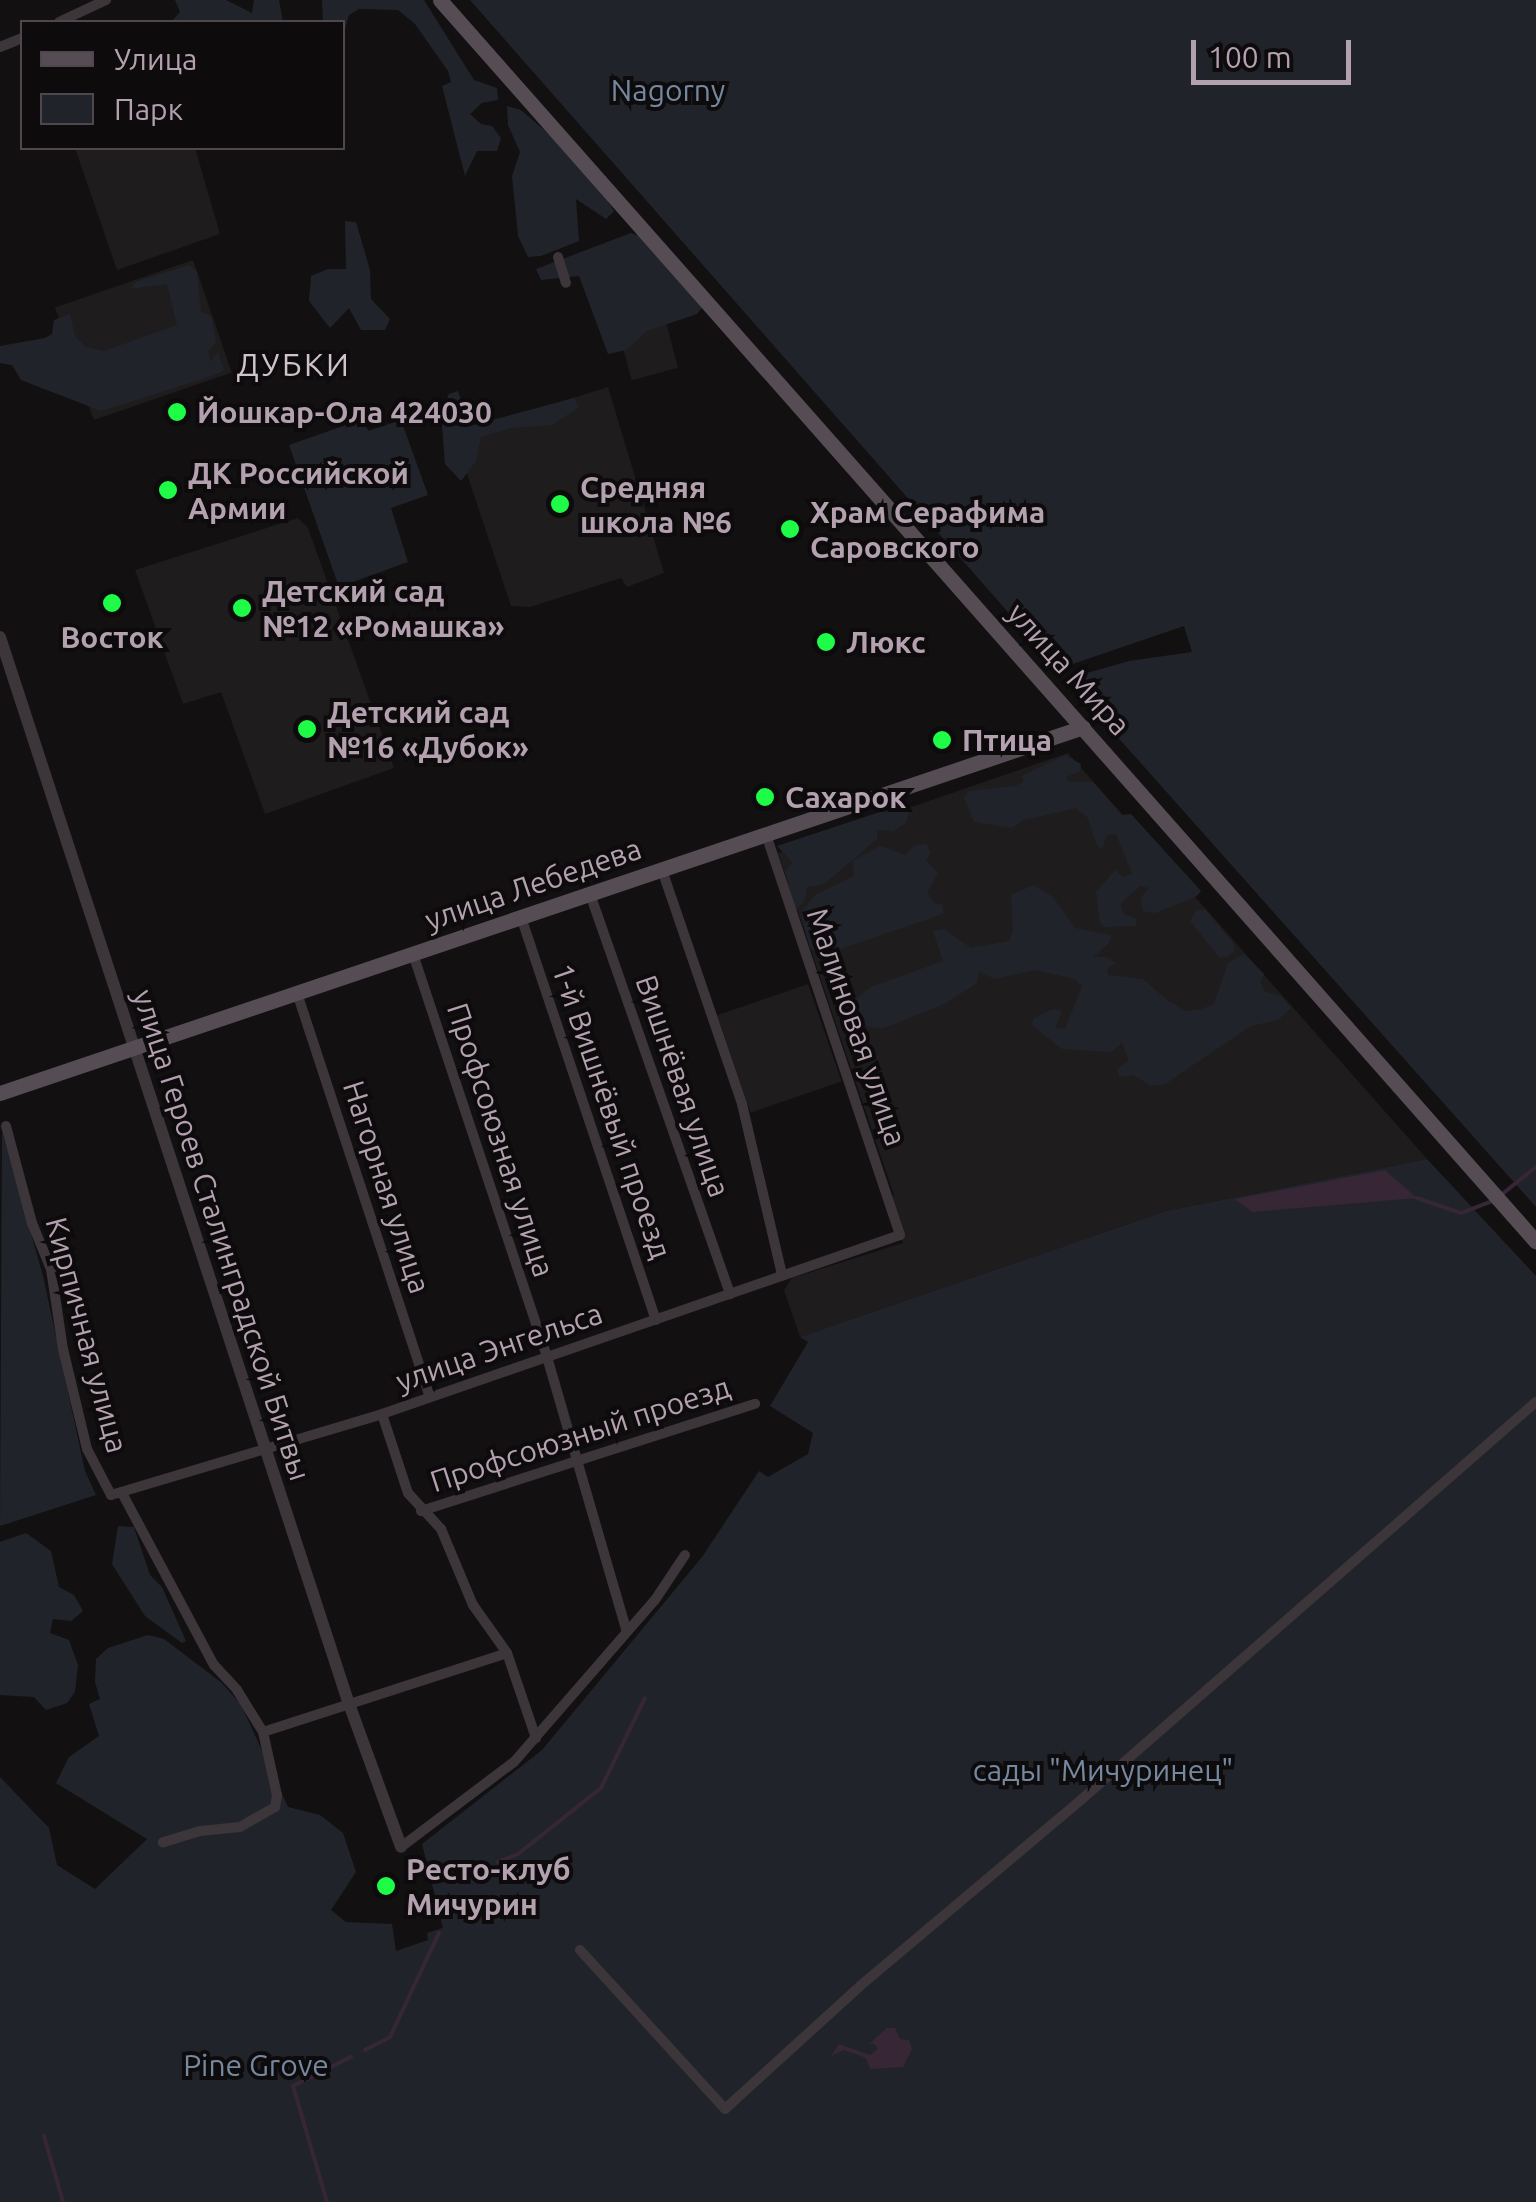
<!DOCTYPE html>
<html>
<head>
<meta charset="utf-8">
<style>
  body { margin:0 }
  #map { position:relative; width:1536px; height:2202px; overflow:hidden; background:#121011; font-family:Ubuntu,sans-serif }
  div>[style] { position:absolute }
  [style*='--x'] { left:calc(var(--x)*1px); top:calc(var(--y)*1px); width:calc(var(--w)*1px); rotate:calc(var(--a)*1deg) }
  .built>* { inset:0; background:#1f1c1e; transform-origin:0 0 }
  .green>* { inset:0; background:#20242a }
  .water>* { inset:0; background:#362636 }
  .stream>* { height:4px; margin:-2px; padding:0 2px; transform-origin:2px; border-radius:2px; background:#362636 }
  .minor>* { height:10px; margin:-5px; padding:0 5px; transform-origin:5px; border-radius:5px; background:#3c353a }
  .tertiary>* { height:12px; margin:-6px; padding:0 6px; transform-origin:6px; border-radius:6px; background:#3c353a }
  .primary>* { height:15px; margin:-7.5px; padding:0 7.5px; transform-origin:7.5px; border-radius:7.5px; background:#564d54 }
  .dots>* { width:28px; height:28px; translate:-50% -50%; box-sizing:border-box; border:5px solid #0d0b0c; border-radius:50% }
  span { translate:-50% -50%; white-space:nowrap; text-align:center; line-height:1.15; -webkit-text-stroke:8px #0d0b0c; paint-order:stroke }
  .park-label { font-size:30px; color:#7688a0 }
  .poi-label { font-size:30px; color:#b4a1b0; font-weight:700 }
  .left { translate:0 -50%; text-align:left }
  .street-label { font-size:30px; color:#b4a1b0 }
  .neighbourhood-label { font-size:32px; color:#d0c2cc; letter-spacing:2.5px }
  .legend { position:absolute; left:20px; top:20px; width:325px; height:130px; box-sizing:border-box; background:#0d0b0c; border:2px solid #50474e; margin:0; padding:12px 18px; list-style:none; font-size:30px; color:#b4a1b0 }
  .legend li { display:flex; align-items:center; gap:20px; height:50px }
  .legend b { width:50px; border:2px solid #50474e }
  .scale { position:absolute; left:1191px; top:40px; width:160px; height:45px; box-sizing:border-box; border:5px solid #b4a1b0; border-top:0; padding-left:12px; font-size:30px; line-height:35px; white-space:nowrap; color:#b4a1b0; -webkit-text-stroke:8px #0d0b0c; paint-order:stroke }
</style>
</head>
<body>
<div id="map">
  <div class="built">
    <i style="clip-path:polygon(75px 148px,195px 148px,220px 234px,117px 270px)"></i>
    <i style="left:193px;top:260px;width:119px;height:146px;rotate:71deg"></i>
    <i style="left:661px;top:304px;width:66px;height:48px;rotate:75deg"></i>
    <i style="clip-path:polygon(608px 387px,664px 573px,627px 587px,621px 578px,530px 607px,511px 606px,454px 435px)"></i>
    <i style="clip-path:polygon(298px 518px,308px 528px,394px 768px,265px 814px,221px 692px,183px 704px,135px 570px)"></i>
    <i style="clip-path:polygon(1068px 753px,1427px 1159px,1166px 1211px,800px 1337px,784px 1290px,792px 1278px,903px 1243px,888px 1198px,894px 1195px,778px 853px)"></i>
    <i style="left:808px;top:984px;width:103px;height:96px;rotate:71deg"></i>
  </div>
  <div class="green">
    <i style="clip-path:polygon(175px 0,226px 0,252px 13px,254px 0,279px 0,283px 22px,171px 22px,180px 12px)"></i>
    <i style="clip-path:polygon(322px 0,424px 0,474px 80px,497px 88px,498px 100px,482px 103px,470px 114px,481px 124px,492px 126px,501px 138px,497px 151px,477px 151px,465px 176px,442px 86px,451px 82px,448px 71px,415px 24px,398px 10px,359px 9px,349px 15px,343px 36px,342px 22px,323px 22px)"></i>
    <i style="clip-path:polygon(470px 0,1536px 0,1536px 1207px,1066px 679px,1129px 661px,1192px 652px,1184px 626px,1058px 669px)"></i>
    <i style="clip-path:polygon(507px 106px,521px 110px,550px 135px,598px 186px,614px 211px,606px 219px,576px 199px,579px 241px,541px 256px,528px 257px,518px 236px,512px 176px,520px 152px,508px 125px)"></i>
    <i style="clip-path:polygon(345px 221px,356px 222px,370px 270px,371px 299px,390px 319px,385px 330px,361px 330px,349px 308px,330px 328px,309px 301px,311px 276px,328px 269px,346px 269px)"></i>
    <i style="clip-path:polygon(631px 233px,652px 241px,704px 305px,697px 314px,647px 331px,626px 350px,608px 354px,579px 276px,541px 280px,536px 269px)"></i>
    <i style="clip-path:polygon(189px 265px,197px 272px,201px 312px,211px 316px,216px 342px,208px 351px,211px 362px,218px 352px,224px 370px,215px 375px,101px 411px,21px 380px,12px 365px,0 363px,0 346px,45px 338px,52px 334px,54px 320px,70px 314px,75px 336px,86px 347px,104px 351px,177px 325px,167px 284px,130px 289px,136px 282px)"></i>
    <i style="clip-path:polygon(458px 391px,470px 426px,574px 398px,579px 407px,552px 425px,511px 428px,481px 437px,476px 461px,461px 481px,445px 464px,441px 412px,449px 394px)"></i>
    <i style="clip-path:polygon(363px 419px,368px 431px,401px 420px,428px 495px,391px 508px,408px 562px,339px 587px,289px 445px)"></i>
    <i style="clip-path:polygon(1065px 755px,1081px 764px,1080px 771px,1066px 777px,1069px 782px,1093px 782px,1122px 815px,1131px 814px,1201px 891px,1197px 896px,1155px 913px,1143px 911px,1141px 898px,1149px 888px,1140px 886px,1120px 904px,1124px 914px,1137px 919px,1135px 926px,1105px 927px,1100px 923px,1096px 892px,1115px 870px,1123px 877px,1132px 874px,1116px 834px,1107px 835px,1102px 849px,1097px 846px,1088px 818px,1076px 808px,1024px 820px,1012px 828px,974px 822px,964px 798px,969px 791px,1015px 786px,1024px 782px,1022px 776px)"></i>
    <i style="clip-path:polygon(901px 805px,909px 813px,906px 823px,893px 831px,877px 830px,877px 839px,836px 874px,824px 884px,807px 887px,805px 900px,795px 911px,785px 871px,793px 863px,777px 846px)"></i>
    <i style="clip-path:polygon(926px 844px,931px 853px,926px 860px,938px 873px,927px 893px,934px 903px,943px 905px,943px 914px,831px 952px,818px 953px,810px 948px,801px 913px,815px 895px,854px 876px,853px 861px,880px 846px,905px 855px,914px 846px)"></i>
    <i style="clip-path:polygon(1034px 885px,1053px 897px,1075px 928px,1111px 935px,1109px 943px,1093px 957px,1107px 957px,1115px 963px,1107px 970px,1108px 975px,1143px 979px,1168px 1001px,1186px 1011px,1199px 1010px,1214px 1004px,1228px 963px,1244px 954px,1264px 974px,1260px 982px,1265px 992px,1281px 996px,1291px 1008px,1278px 1020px,1251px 1026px,1165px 1084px,1152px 1086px,1133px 1075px,1119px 1077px,1117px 1069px,1129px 1061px,1122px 1042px,1112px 1052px,1062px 1049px,1032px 1025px,1034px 1018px,1053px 1009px,1062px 1011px,1055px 1028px,1065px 1029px,1082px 986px,1075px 979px,1035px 970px,995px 979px,979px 971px,977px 983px,944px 1004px,884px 1028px,868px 1027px,856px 1015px,852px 1002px,871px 987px,943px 961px,933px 931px,944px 929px,971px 948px,1009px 941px,1013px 931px,1011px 895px)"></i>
    <i style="clip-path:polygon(1205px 909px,1233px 943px,1235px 950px,1227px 957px,1219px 957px,1190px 921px,1197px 910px)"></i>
    <i style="clip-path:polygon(2px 1132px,43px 1276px,85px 1471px,96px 1495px,0 1526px)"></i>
    <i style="clip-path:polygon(1427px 1159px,1536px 1276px,1536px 2202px,0 2202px,0 1777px,49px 1828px,57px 1865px,95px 1889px,147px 1839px,56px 1783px,69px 1757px,99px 1736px,89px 1704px,100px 1699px,95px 1682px,96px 1659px,108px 1648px,148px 1635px,164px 1639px,222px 1683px,241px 1705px,288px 1807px,320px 1815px,343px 1833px,356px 1872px,331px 1910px,346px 1922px,392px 1924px,396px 1951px,428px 1940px,427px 1933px,443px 1928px,422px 1844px,542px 1750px,702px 1557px,759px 1471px,768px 1477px,808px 1454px,813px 1433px,770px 1406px,808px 1342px,800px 1337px,1166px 1211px)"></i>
    <i style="clip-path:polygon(118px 1526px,134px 1527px,150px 1575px,162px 1587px,186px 1641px,182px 1643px,145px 1616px,112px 1564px)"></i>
    <i style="clip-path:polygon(26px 1533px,51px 1551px,59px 1587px,74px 1595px,83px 1611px,71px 1621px,53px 1619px,50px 1633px,69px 1640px,78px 1665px,75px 1692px,67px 1703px,46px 1710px,34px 1697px,0 1695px,0 1542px)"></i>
  </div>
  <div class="water">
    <i style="clip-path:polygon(1385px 1170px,1417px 1198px,1252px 1212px,1235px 1199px)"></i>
    <i style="clip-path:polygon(887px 2028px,895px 2028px,900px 2039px,909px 2040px,912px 2049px,903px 2067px,870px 2069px,866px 2058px,844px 2050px,831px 2056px,839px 2044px,870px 2055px,878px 2049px,874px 2043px,868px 2045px)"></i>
  </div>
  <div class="stream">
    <i style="--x:1501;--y:1195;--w:45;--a:-38.7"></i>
    <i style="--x:1417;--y:1198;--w:46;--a:18.8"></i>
    <i style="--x:1461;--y:1213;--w:34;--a:-21"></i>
    <i style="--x:498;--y:1862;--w:22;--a:-22"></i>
    <i style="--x:518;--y:1854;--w:106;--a:-38.5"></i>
    <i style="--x:601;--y:1788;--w:100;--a:-63.9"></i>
    <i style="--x:365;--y:2050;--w:28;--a:-27"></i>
    <i style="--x:390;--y:2037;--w:115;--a:-64.8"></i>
    <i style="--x:44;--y:2136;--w:69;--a:73.9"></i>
    <i style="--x:327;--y:2202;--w:121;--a:-106.3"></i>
    <i style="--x:293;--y:2086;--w:65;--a:-26.6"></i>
  </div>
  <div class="minor">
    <i style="--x:59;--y:22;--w:52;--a:-25.1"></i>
    <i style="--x:0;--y:47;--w:24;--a:-22"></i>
    <i style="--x:558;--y:257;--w:27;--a:73"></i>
    <i style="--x:662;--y:870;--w:247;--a:71.1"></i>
    <i style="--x:742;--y:1104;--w:176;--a:76.8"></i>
    <i style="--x:590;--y:894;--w:424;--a:70.7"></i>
    <i style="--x:521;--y:917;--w:425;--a:71.5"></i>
    <i style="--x:413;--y:954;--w:425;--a:71.6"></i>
    <i style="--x:547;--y:1357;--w:283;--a:73.8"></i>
    <i style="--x:297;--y:993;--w:425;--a:71.8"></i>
    <i style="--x:6;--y:1126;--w:100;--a:75"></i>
    <i style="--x:32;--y:1223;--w:50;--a:67.6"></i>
    <i style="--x:51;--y:1269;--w:81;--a:81.5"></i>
    <i style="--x:63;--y:1349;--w:103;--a:76.5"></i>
    <i style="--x:87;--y:1449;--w:52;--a:62.4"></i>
    <i style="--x:111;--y:1495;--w:283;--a:-16.6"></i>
    <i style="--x:382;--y:1414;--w:548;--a:-19.06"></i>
    <i style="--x:900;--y:1235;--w:423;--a:-108.5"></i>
    <i style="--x:382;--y:1414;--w:83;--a:71.8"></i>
    <i style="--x:408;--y:1493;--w:49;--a:47.5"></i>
    <i style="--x:441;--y:1529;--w:82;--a:67.2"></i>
    <i style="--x:473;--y:1605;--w:59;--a:54.7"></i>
    <i style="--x:507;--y:1653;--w:90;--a:71.2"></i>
    <i style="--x:122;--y:1493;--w:195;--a:61.9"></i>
    <i style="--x:214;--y:1665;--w:34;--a:47"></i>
    <i style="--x:237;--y:1690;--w:49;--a:58.2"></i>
    <i style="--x:263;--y:1732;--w:65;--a:77.5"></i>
    <i style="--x:277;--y:1795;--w:12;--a:99"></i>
    <i style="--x:275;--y:1807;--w:40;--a:150.3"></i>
    <i style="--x:240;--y:1827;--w:40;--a:174.3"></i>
    <i style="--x:200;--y:1831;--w:39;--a:163"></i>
    <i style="--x:421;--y:1511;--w:351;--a:-17.8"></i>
    <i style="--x:263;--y:1732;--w:256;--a:-17.9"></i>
    <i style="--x:401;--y:1847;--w:141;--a:-37"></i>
    <i style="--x:514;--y:1762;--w:215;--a:-49"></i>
    <i style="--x:655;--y:1600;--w:54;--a:-56.3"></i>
    <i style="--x:580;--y:1950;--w:215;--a:47.6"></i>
    <i style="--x:725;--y:2109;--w:183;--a:-42.3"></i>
    <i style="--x:860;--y:1986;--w:290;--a:-40.1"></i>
    <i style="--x:1082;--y:1799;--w:603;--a:-41.17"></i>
  </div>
  <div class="tertiary">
    <i style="--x:0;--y:637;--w:1119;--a:71.89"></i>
    <i style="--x:348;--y:1701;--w:155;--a:70"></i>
  </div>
  <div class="primary">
    <i style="--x:440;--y:0;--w:1656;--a:48.57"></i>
    <i style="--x:0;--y:1093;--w:1143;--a:-18.67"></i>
  </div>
  <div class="dots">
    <i style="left:177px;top:412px;background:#1efc48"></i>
    <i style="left:168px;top:490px;background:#1efc48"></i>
    <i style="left:560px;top:504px;background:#1efc48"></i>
    <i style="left:790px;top:529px;background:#1efc48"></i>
    <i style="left:112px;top:603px;background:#1efc48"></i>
    <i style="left:242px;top:608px;background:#1efc48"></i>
    <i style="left:826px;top:642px;background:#1efc48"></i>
    <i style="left:307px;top:729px;background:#1efc48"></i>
    <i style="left:942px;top:740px;background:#1efc48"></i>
    <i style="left:765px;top:797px;background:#1efc48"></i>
    <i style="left:386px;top:1886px;background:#1efc48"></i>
  </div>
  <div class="park-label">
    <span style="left:668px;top:90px">Nagorny</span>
    <span style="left:1103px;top:1770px">сады "Мичуринец"</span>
    <span style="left:256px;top:2065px">Pine Grove</span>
  </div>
  <div class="poi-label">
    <span class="left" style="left:197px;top:412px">Йошкар-Ола 424030</span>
    <span class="left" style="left:188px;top:490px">ДК Российской<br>Армии</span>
    <span class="left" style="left:580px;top:504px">Средняя<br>школа №6</span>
    <span class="left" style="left:810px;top:529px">Храм Серафима<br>Саровского</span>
    <span class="left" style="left:262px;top:608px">Детский сад<br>№12 «Ромашка»</span>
    <span style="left:112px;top:637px">Восток</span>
    <span class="left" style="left:846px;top:642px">Люкс</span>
    <span class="left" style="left:327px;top:729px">Детский сад<br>№16 «Дубок»</span>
    <span class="left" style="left:962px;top:740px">Птица</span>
    <span class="left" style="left:785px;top:797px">Сахарок</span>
    <span class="left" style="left:406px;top:1886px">Ресто-клуб<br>Мичурин</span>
  </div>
  <div class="street-label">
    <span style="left:1069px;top:669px;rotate:48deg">улица Мира</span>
    <span style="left:533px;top:884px;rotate:-19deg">улица Лебедева</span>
    <span style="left:857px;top:1027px;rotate:71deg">Малиновая улица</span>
    <span style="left:683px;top:1086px;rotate:71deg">Вишнёвая улица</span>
    <span style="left:612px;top:1111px;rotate:71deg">1-й Вишнёвый проезд</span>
    <span style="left:501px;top:1140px;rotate:72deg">Профсоюзная улица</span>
    <span style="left:387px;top:1187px;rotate:72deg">Нагорная улица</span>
    <span style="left:222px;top:1235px;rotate:72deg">улица Героев Сталинградской Битвы</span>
    <span style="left:87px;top:1335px;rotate:75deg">Кирпичная улица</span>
    <span style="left:499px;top:1347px;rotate:-19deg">улица Энгельса</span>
    <span style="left:580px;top:1434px;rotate:-18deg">Профсоюзный проезд</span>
  </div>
  <div class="neighbourhood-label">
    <span style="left:294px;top:364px">ДУБКИ</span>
  </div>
  <ul class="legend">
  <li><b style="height:12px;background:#564d54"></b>Улица</li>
  <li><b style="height:28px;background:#20242a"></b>Парк</li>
  </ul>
  <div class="scale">100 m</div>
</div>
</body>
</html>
